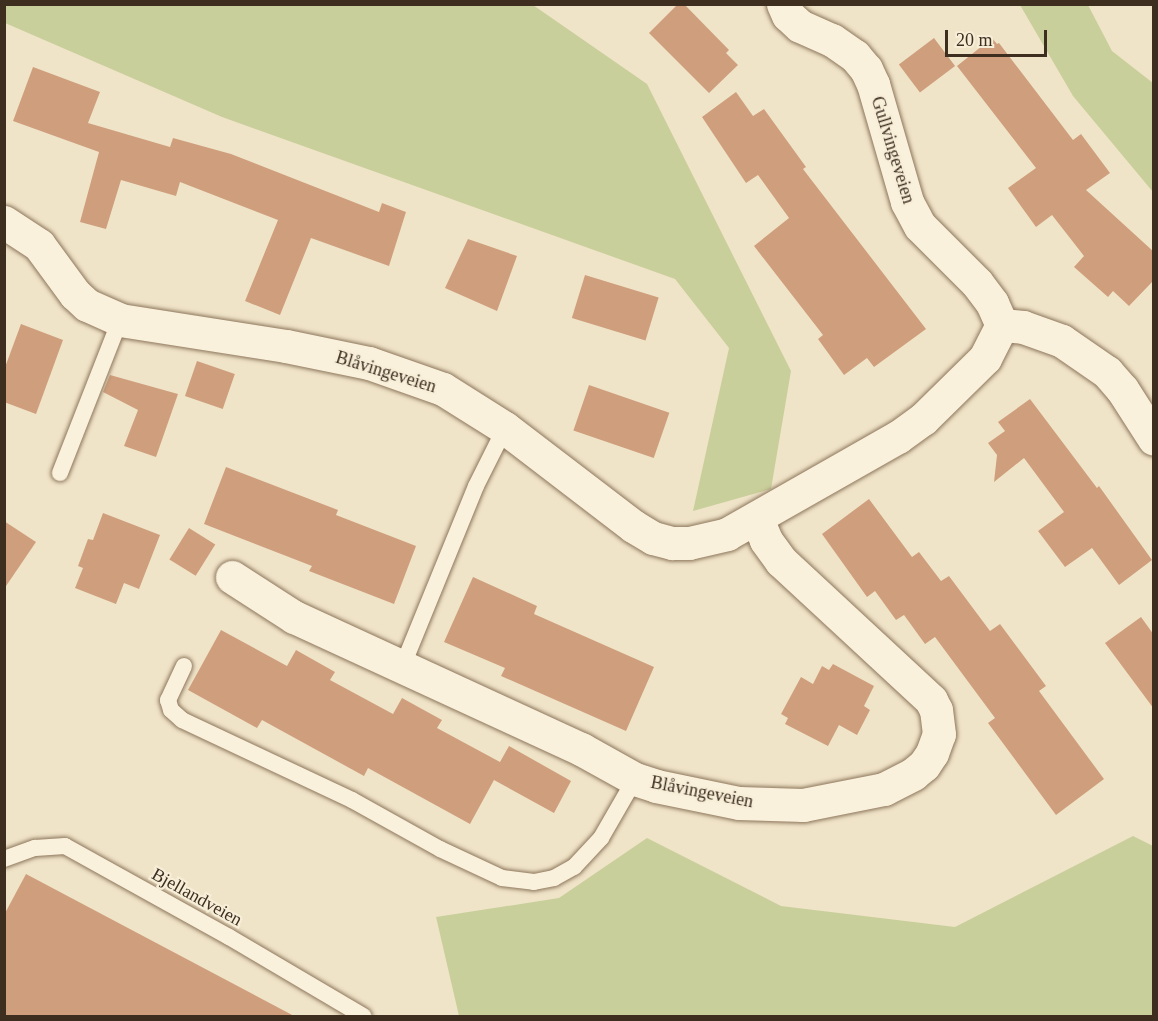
<!DOCTYPE html>
<html>
<head>
<meta charset="utf-8">
<style>
  body { margin:0 }
  #map { position:relative; width:1158px; height:1021px; overflow:hidden; background:#f0e4c8; font-family:Georgia,serif }
  div>[style] { position:absolute }
  [style*='--x'] { left:calc(var(--x)*1px); top:calc(var(--y)*1px); width:calc(var(--w)*1px); rotate:calc(var(--a)*1deg) }
  .green>* { inset:0; background:#c9cf9b }
  .building>* { inset:0; background:#cf9f7d; transform-origin:0 0 }
  .roads { filter:drop-shadow(0 0 2px #8d765c) drop-shadow(0 0 2px #8d765c) }
  .service>* { height:16px; margin:-8px; padding:0 8px; transform-origin:8px; border-radius:8px; background:#faf1dc }
  .minor>* { height:33px; margin:-16.5px; padding:0 16.5px; transform-origin:16.5px; border-radius:16.5px; background:#faf1dc }
  span { translate:-50% -50%; white-space:nowrap; text-align:center; line-height:1.15; -webkit-text-stroke:4.5px #f7eed8; paint-order:stroke }
  .street-label { font-size:18px; color:#3d2e20 }
  .frame { position:absolute; inset:0; border:6px solid #3d2e20; pointer-events:none }
  .scale { position:absolute; left:945px; top:30px; width:102px; height:27px; box-sizing:border-box; border:3px solid #3d2e20; border-top:0; padding-left:8px; font-size:18px; line-height:21px; white-space:nowrap; color:#3d2e20; -webkit-text-stroke:4px #f7eed8; paint-order:stroke }
</style>
</head>
<body>
<div id="map">
  <div class="green">
    <i style="clip-path:polygon(5px 4px,533px 5px,647px 84px,791px 371px,771px 489px,693px 511px,729px 348px,675px 279px,222px 117px,5px 23px)"></i>
    <i style="clip-path:polygon(1020px 5px,1088px 5px,1112px 51px,1153px 83px,1153px 192px,1073px 96px)"></i>
    <i style="clip-path:polygon(1133px 836px,1153px 846px,1153px 1016px,459px 1016px,436px 917px,559px 898px,647px 838px,781px 906px,955px 927px)"></i>
  </div>
  <div class="building">
    <i style="clip-path:polygon(678px 4px,684px 4px,729px 50px,726px 53px,738px 65px,709px 93px,649px 33px)"></i>
    <i style="left:934px;top:38px;width:35px;height:44px;rotate:53deg"></i>
    <i style="clip-path:polygon(992px 38px,997px 44px,999px 43px,1073px 140px,1081px 134px,1110px 173px,1086px 190px,1154px 252px,1154px 280px,1129px 306px,1113px 291px,1108px 297px,1074px 267px,1084px 256px,1052px 215px,1036px 227px,1008px 188px,1036px 168px,957px 66px)"></i>
    <i style="clip-path:polygon(33px 67px,100px 92px,88px 123px,170px 147px,173px 138px,231px 154px,379px 212px,382px 203px,406px 212px,389px 266px,311px 238px,280px 315px,245px 301px,278px 220px,180px 182px,176px 196px,121px 180px,106px 229px,80px 222px,99px 152px,13px 121px)"></i>
    <i style="clip-path:polygon(736px 92px,753px 116px,764px 109px,806px 167px,803px 169px,926px 329px,874px 367px,867px 358px,844px 375px,818px 339px,823px 335px,754px 246px,789px 218px,758px 175px,746px 183px,702px 117px)"></i>
    <i style="clip-path:polygon(468px 239px,517px 256px,497px 311px,445px 288px)"></i>
    <i style="left:585px;top:275px;width:77px;height:45px;rotate:17deg"></i>
    <i style="clip-path:polygon(21px 324px,63px 340px,36px 414px,4px 402px,4px 370px)"></i>
    <i style="left:197px;top:361px;width:40px;height:37px;rotate:19deg"></i>
    <i style="clip-path:polygon(110px 375px,178px 394px,156px 457px,124px 446px,138px 410px,103px 392px)"></i>
    <i style="left:589px;top:385px;width:85px;height:48px;rotate:19deg"></i>
    <i style="clip-path:polygon(1030px 399px,1097px 488px,1099px 486px,1152px 560px,1119px 585px,1092px 548px,1065px 567px,1038px 531px,1064px 512px,1024px 458px,994px 482px,997px 455px,988px 443px,1005px 431px,998px 422px)"></i>
    <i style="clip-path:polygon(226px 467px,338px 510px,336px 515px,416px 546px,394px 604px,309px 571px,312px 566px,204px 524px)"></i>
    <i style="clip-path:polygon(869px 499px,912px 557px,919px 552px,941px 581px,949px 576px,990px 631px,1000px 624px,1046px 686px,1039px 691px,1104px 779px,1056px 815px,988px 723px,995px 718px,935px 637px,925px 644px,904px 615px,896px 620px,875px 591px,867px 597px,822px 534px)"></i>
    <i style="clip-path:polygon(103px 513px,160px 535px,139px 589px,124px 583px,116px 604px,75px 588px,83px 568px,78px 566px,88px 539px,93px 540px)"></i>
    <i style="clip-path:polygon(4px 521px,36px 542px,4px 589px)"></i>
    <i style="left:189px;top:528px;width:31px;height:37px;rotate:32deg"></i>
    <i style="clip-path:polygon(473px 577px,537px 606px,534px 614px,654px 667px,626px 731px,501px 676px,505px 668px,444px 642px)"></i>
    <i style="clip-path:polygon(1141px 617px,1154px 635px,1154px 709px,1105px 643px)"></i>
    <i style="clip-path:polygon(221px 630px,287px 666px,296px 650px,335px 672px,330px 680px,393px 714px,402px 698px,442px 720px,437px 728px,500px 762px,509px 746px,571px 781px,554px 813px,494px 780px,470px 824px,368px 768px,364px 776px,262px 720px,257px 728px,188px 690px)"></i>
    <i style="clip-path:polygon(833px 664px,874px 686px,864px 706px,870px 710px,857px 735px,839px 725px,828px 746px,785px 724px,788px 718px,781px 714px,801px 677px,813px 684px,822px 666px,829px 670px)"></i>
    <i style="clip-path:polygon(26px 874px,296px 1017px,4px 1017px,4px 915px)"></i>
  </div>
  <div class="roads">
    <div class="service">
      <i style="--x:60;--y:473;--w:164;--a:-68.6"></i>
      <i style="--x:403;--y:665;--w:193;--a:-67.8"></i>
      <i style="--x:476;--y:486;--w:65;--a:-63.4"></i>
      <i style="--x:184;--y:666;--w:38;--a:115"></i>
      <i style="--x:168;--y:700;--w:10;--a:73"></i>
      <i style="--x:171;--y:710;--w:15;--a:42"></i>
      <i style="--x:182;--y:720;--w:188;--a:25.2"></i>
      <i style="--x:352;--y:800;--w:101;--a:29.1"></i>
      <i style="--x:440;--y:849;--w:68;--a:25.1"></i>
      <i style="--x:502;--y:878;--w:32;--a:7"></i>
      <i style="--x:534;--y:882;--w:20;--a:-11"></i>
      <i style="--x:554;--y:878;--w:23;--a:-29"></i>
      <i style="--x:574;--y:867;--w:40;--a:-47"></i>
      <i style="--x:601;--y:838;--w:68;--a:-60"></i>
      <i style="--x:4;--y:859;--w:33;--a:-20"></i>
      <i style="--x:35;--y:848;--w:30;--a:-4"></i>
      <i style="--x:65;--y:846;--w:188;--a:29"></i>
      <i style="--x:229;--y:937;--w:156;--a:30.5"></i>
    </div>
    <div class="minor">
      <i style="--x:783;--y:4;--w:12;--a:66"></i>
      <i style="--x:788;--y:15;--w:16;--a:43"></i>
      <i style="--x:800;--y:26;--w:35;--a:24"></i>
      <i style="--x:832;--y:40;--w:28;--a:35"></i>
      <i style="--x:855;--y:56;--w:17;--a:50"></i>
      <i style="--x:866;--y:69;--w:17;--a:65"></i>
      <i style="--x:873;--y:84;--w:123;--a:73.9"></i>
      <i style="--x:907;--y:202;--w:27;--a:62"></i>
      <i style="--x:920;--y:226;--w:81;--a:45"></i>
      <i style="--x:977;--y:283;--w:25;--a:53"></i>
      <i style="--x:992;--y:303;--w:24;--a:66"></i>
      <i style="--x:4;--y:222;--w:42;--a:33.3"></i>
      <i style="--x:39;--y:245;--w:61;--a:53.7"></i>
      <i style="--x:75;--y:294;--w:16;--a:43"></i>
      <i style="--x:87;--y:305;--w:36;--a:24"></i>
      <i style="--x:120;--y:320;--w:168;--a:8.9"></i>
      <i style="--x:286;--y:346;--w:85;--a:11.6"></i>
      <i style="--x:369;--y:363;--w:78;--a:19.4"></i>
      <i style="--x:443;--y:389;--w:73;--a:32.2"></i>
      <i style="--x:505;--y:428;--w:161;--a:37.4"></i>
      <i style="--x:633;--y:526;--w:23;--a:31"></i>
      <i style="--x:653;--y:538;--w:20;--a:15"></i>
      <i style="--x:672;--y:543;--w:17;--a:0"></i>
      <i style="--x:689;--y:543;--w:39;--a:-13"></i>
      <i style="--x:727;--y:534;--w:197;--a:-29.6"></i>
      <i style="--x:898;--y:437;--w:31;--a:-36"></i>
      <i style="--x:923;--y:419;--w:87;--a:-44.5"></i>
      <i style="--x:985;--y:358;--w:37;--a:-63"></i>
      <i style="--x:1002;--y:325;--w:21;--a:5"></i>
      <i style="--x:1023;--y:327;--w:41;--a:19.7"></i>
      <i style="--x:1062;--y:341;--w:55;--a:34.6"></i>
      <i style="--x:1107;--y:372;--w:23;--a:49"></i>
      <i style="--x:1122;--y:389;--w:59;--a:57.4"></i>
      <i style="--x:232;--y:577;--w:74;--a:32.8"></i>
      <i style="--x:294;--y:617;--w:316;--a:24.7"></i>
      <i style="--x:581;--y:749;--w:62;--a:29.1"></i>
      <i style="--x:635;--y:779;--w:22;--a:18"></i>
      <i style="--x:656;--y:786;--w:85;--a:11.6"></i>
      <i style="--x:739;--y:803;--w:64;--a:1.8"></i>
      <i style="--x:803;--y:805;--w:83;--a:-11.2"></i>
      <i style="--x:884;--y:789;--w:33;--a:-27"></i>
      <i style="--x:913;--y:774;--w:14;--a:-39"></i>
      <i style="--x:924;--y:765;--w:14;--a:-56"></i>
      <i style="--x:932;--y:753;--w:20;--a:-70"></i>
      <i style="--x:939;--y:734;--w:24;--a:-97"></i>
      <i style="--x:936;--y:710;--w:11;--a:-117"></i>
      <i style="--x:931;--y:700;--w:205;--a:-137.2"></i>
      <i style="--x:781;--y:561;--w:26;--a:-126"></i>
      <i style="--x:766;--y:540;--w:23;--a:-113"></i>
    </div>
  </div>
  <div class="street-label">
    <span style="left:893px;top:150px;rotate:73deg">Gullvingeveien</span>
    <span style="left:386px;top:372px;rotate:17deg">Blåvingeveien</span>
    <span style="left:702px;top:792px;rotate:11deg">Blåvingeveien</span>
    <span style="left:197px;top:897px;rotate:29deg">Bjellandveien</span>
  </div>
  <div class="frame"></div>
  <div class="scale">20 m</div>
</div>
</body>
</html>
